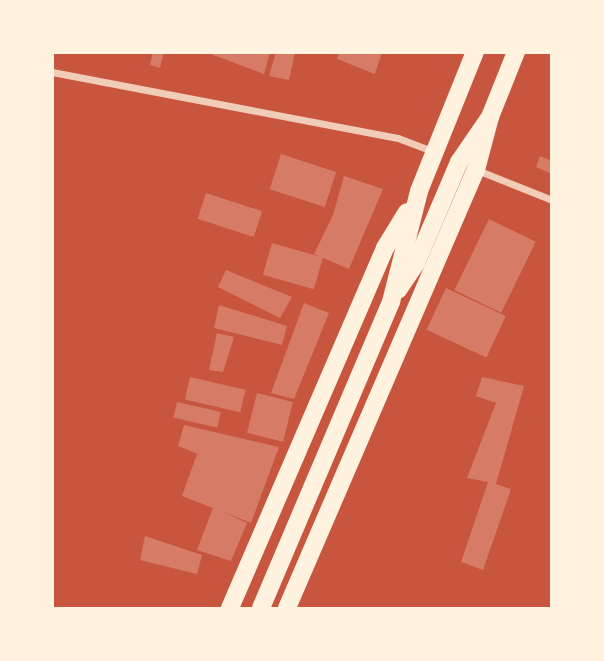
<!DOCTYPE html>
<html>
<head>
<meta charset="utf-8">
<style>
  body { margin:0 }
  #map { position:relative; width:604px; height:661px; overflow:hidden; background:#c8553d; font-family:Overpass,sans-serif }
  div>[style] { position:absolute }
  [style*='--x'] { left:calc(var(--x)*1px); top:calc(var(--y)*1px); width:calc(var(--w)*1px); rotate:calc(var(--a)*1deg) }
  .building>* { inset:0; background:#d67c66; transform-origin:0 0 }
  .minor>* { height:7px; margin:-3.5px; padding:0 3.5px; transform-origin:3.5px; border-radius:3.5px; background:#f1ccb7 }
  .primary>* { height:18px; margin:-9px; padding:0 9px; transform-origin:9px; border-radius:9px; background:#fff3e0 }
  span { translate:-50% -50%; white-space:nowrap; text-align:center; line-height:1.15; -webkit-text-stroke:5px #fff3e0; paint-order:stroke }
  .frame { position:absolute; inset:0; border:54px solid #fff3e0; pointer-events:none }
</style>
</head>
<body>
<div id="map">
  <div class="building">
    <i style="clip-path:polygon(153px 52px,164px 52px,160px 68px,150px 65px)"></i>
    <i style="clip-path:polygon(205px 52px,270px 52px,264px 74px)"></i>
    <i style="clip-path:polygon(276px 52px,295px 52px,289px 80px,269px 76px)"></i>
    <i style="clip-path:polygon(339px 52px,382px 52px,375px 74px,337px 59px)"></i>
    <i style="left:281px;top:154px;width:58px;height:37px;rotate:18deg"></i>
    <i style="clip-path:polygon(540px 156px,552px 161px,552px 174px,536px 167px)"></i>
    <i style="clip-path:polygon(344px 176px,383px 189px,349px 269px,314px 254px,333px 215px)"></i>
    <i style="left:206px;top:193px;width:59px;height:27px;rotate:18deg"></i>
    <i style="left:489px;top:219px;width:52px;height:79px;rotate:26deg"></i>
    <i style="left:272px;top:243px;width:53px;height:33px;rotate:16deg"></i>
    <i style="clip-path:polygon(226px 270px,292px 297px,280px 318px,218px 287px)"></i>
    <i style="left:446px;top:288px;width:66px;height:46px;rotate:25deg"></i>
    <i style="clip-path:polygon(304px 303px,329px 313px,294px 399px,271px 393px)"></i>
    <i style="clip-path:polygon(219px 305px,287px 326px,282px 345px,214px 328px)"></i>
    <i style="clip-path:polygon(217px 333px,234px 337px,223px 372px,209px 370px)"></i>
    <i style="left:190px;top:377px;width:57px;height:23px;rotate:13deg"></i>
    <i style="clip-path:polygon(482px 377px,524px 386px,496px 484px,511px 489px,483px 570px,461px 562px,488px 482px,467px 478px,496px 403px,476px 396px)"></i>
    <i style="left:257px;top:393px;width:37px;height:41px;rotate:14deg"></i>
    <i style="left:177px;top:402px;width:45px;height:16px;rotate:13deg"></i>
    <i style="clip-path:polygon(184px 425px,279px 447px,251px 523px,221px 511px,247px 523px,231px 561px,197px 550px,213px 508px,182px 496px,197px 454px,210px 459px,178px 446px)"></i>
    <i style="clip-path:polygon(145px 536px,202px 555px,197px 574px,140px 560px)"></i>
  </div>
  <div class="minor">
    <i style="--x:52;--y:72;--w:352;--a:10.8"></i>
    <i style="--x:398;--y:138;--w:40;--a:21"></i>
    <i style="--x:477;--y:170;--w:81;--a:21.8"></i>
  </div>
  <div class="primary">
    <i style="--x:398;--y:290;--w:32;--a:-56"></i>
    <i style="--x:416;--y:263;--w:110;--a:-66.9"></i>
    <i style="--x:459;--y:162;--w:55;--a:-55.4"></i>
    <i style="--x:490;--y:117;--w:70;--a:-68.2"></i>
    <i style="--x:230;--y:608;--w:392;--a:-66.7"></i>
    <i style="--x:385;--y:248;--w:42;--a:-58.6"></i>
    <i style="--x:261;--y:608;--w:332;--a:-67"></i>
    <i style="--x:391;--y:302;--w:114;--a:-75.8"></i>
    <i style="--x:419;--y:191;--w:150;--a:-68.1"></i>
    <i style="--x:287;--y:608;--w:477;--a:-66.7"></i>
    <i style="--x:476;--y:170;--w:55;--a:-75.2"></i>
  </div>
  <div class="frame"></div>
</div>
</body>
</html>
